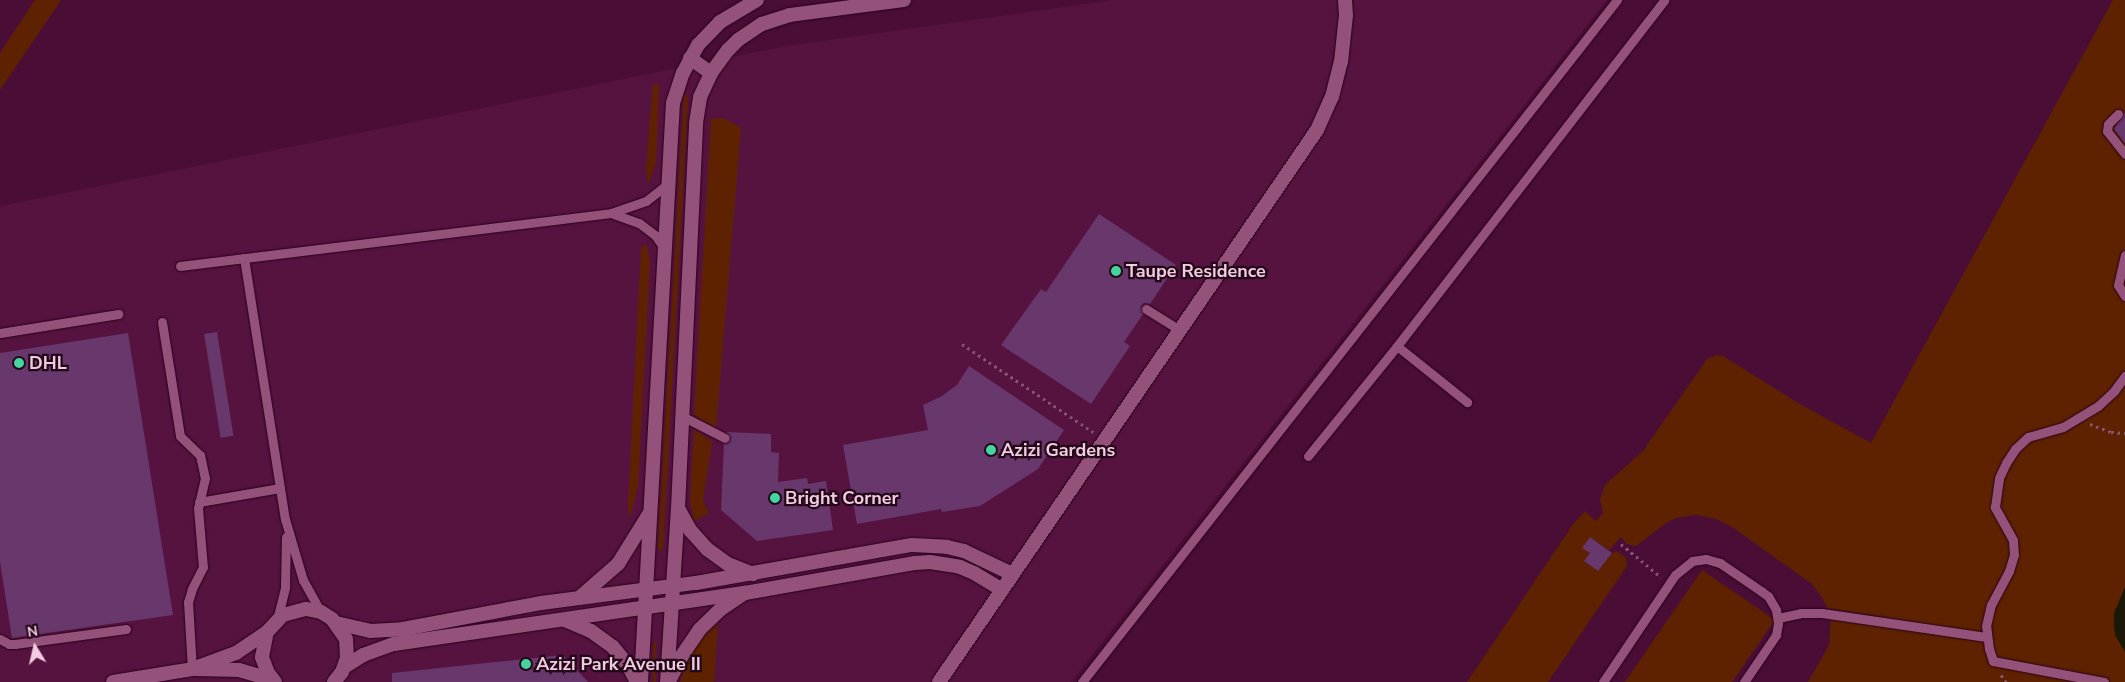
<!DOCTYPE html>
<html>
<head>
<meta charset="utf-8">
<style>
  body { margin:0 }
  #map { position:relative; width:2125px; height:682px; overflow:hidden; background:#4a0d36; font-family:"Nunito Sans",sans-serif }
  div>[style] { position:absolute }
  [style*='--x'] { left:calc(var(--x)*1px); top:calc(var(--y)*1px); width:calc(var(--w)*1px); rotate:calc(var(--a)*1deg) }
  .built>* { inset:0; background:#571340 }
  .green>* { inset:0; background:#5f2200; transform-origin:0 0 }
  .water>* { inset:0; background:#1a1806 }
  .building>* { inset:0; background:#68376c; transform-origin:0 0 }
  .path>* { height:3px; margin-top:-1.5px; transform-origin:0; background:repeating-linear-gradient(90deg,#895576 0 2.5px,transparent 0 6.5px) }
  .roads { filter:drop-shadow(0 0 1px #29001b) drop-shadow(0 0 1px #29001b) }
  .service>* { height:9px; margin:-4.5px; padding:0 4.5px; transform-origin:4.5px; border-radius:4.5px; background:#945179 }
  .minor>* { height:14px; margin:-7px; padding:0 7px; transform-origin:7px; border-radius:7px; background:#945179 }
  .tertiary>* { height:14px; margin:-7px; padding:0 7px; transform-origin:7px; border-radius:7px; background:#945179 }
  .dots>* { width:14px; height:14px; translate:-50% -50%; box-sizing:border-box; border:2px solid #220818; border-radius:50% }
  span { translate:-50% -50%; white-space:nowrap; text-align:center; line-height:1.15; -webkit-text-stroke:4.5px #220818; paint-order:stroke }
  .poi-label { font-size:18px; color:#f1cbdf; font-weight:700 }
  .left { translate:0 -50%; text-align:left }
  .north { position:absolute; left:10px; top:622px; width:50px; height:50px; -webkit-text-stroke:4px #220818; paint-order:stroke; rotate:351deg; font-size:14px; font-weight:700; line-height:20px; text-align:center; color:#f1cbdf }
  .north::after { content:''; display:block; margin:auto; width:18px; height:22px; background:#f1cbdf; clip-path:polygon(50% 0,100% 100%,50% 72%,0 100%) }
</style>
</head>
<body>
<div id="map">
  <div class="built">
    <i style="clip-path:polygon(1114px 0,1607px 0,1071px 682px,0 682px,0 206px,786px 46px)"></i>
  </div>
  <div class="green">
    <i style="clip-path:polygon(35px 0,61px 0,0 90px,0 53px)"></i>
    <i style="clip-path:polygon(2113px 0,2125px 0,2125px 682px,1808px 682px,1829px 645px,1831px 617px,1912px 629px,1914px 622px,1827px 608px,1823px 599px,1812px 584px,1735px 529px,1717px 519px,1696px 515px,1676px 518px,1666px 523px,1636px 546px,1627px 544px,1621px 537px,1609px 550px,1590px 537px,1583px 548px,1590px 553px,1584px 561px,1598px 571px,1612px 553px,1617px 551px,1626px 558px,1627px 566px,1548px 682px,1467px 682px,1574px 523px,1585px 511px,1596px 521px,1603px 513px,1600px 499px,1605px 485px,1643px 451px,1707px 359px,1717px 355px,1723px 356px,1798px 403px,1871px 443px)"></i>
    <i style="clip-path:polygon(653px 84px,659px 84px,656px 163px,648px 185px,646px 168px)"></i>
    <i style="clip-path:polygon(684px 93px,688px 98px,663px 550px,658px 550px)"></i>
    <i style="clip-path:polygon(720px 118px,728px 120px,741px 128px,716px 428px,694px 415px,711px 119px)"></i>
    <i style="clip-path:polygon(646px 243px,650px 260px,638px 486px,630px 519px,628px 506px,641px 248px)"></i>
    <i style="clip-path:polygon(694px 429px,712px 441px,703px 501px,709px 513px,694px 521px,690px 501px)"></i>
    <i style="clip-path:polygon(1702px 570px,1775px 620px,1732px 682px,1625px 682px)"></i>
    <i style="clip-path:polygon(718px 624px,714px 682px,680px 682px,688px 657px,701px 639px)"></i>
    <i style="left:653px;top:642px;width:3px;height:40px"></i>
  </div>
  <div class="water">
    <i style="clip-path:polygon(2125px 587px,2125px 652px,2115px 635px,2114px 625px,2114px 613px)"></i>
  </div>
  <div class="building">
    <i style="clip-path:polygon(2124px 113px,2125px 113px,2125px 144px,2114px 129px)"></i>
    <i style="clip-path:polygon(1099px 214px,1176px 265px,1150px 304px,1144px 303px,1141px 306px,1143px 314px,1124px 342px,1130px 346px,1091px 404px,1001px 345px,1041px 289px,1046px 292px)"></i>
    <i style="left:217px;top:332px;width:105px;height:13px;rotate:81deg"></i>
    <i style="clip-path:polygon(128px 333px,173px 615px,12px 638px,0 562px,0 353px)"></i>
    <i style="clip-path:polygon(969px 366px,1064px 430px,1038px 469px,980px 506px,942px 512px,941px 509px,857px 524px,843px 445px,928px 430px,923px 405px,942px 396px,957px 385px)"></i>
    <i style="clip-path:polygon(726px 432px,771px 434px,771px 452px,779px 453px,778px 482px,807px 478px,808px 484px,826px 481px,833px 530px,757px 541px,721px 510px,724px 444px,729px 443px,731px 438px)"></i>
    <i style="clip-path:polygon(1590px 537px,1612px 553px,1598px 571px,1584px 561px,1590px 553px,1582px 548px)"></i>
    <i style="clip-path:polygon(563px 655px,588px 682px,392px 682px,392px 673px)"></i>
  </div>
  <div class="path">
    <i style="--x:962;--y:344;--w:158;--a:33.9"></i>
    <i style="--x:2090;--y:424;--w:22;--a:21"></i>
    <i style="--x:2111;--y:432;--w:14;--a:4"></i>
    <i style="--x:1621;--y:544;--w:52;--a:39.5"></i>
    <i style="--x:2001;--y:675;--w:9;--a:54"></i>
  </div>
  <div class="roads">
    <div class="service">
      <i style="--x:2118;--y:114;--w:14;--a:135"></i>
      <i style="--x:2108;--y:124;--w:7;--a:98"></i>
      <i style="--x:2107;--y:131;--w:29;--a:52"></i>
      <i style="--x:611;--y:213;--w:37;--a:-19"></i>
      <i style="--x:646;--y:201;--w:29;--a:-38"></i>
      <i style="--x:2125;--y:255;--w:31;--a:103"></i>
      <i style="--x:2118;--y:285;--w:13;--a:58"></i>
      <i style="--x:244;--y:258;--w:264;--a:81.1"></i>
      <i style="--x:285;--y:519;--w:64;--a:73.6"></i>
      <i style="--x:303;--y:580;--w:37;--a:61"></i>
      <i style="--x:180;--y:266;--w:434;--a:-7"></i>
      <i style="--x:611;--y:213;--w:30;--a:20"></i>
      <i style="--x:639;--y:223;--w:20;--a:37"></i>
      <i style="--x:655;--y:235;--w:16;--a:55"></i>
      <i style="--x:1146;--y:309;--w:39;--a:32"></i>
      <i style="--x:162;--y:322;--w:115;--a:81"></i>
      <i style="--x:180;--y:436;--w:28;--a:44"></i>
      <i style="--x:200;--y:455;--w:24;--a:78"></i>
      <i style="--x:205;--y:478;--w:31;--a:103"></i>
      <i style="--x:198;--y:508;--w:59;--a:85.2"></i>
      <i style="--x:203;--y:567;--w:25;--a:117"></i>
      <i style="--x:192;--y:589;--w:14;--a:107"></i>
      <i style="--x:188;--y:602;--w:67;--a:86.6"></i>
      <i style="--x:0;--y:333;--w:120;--a:-9.1"></i>
      <i style="--x:1397;--y:346;--w:90;--a:38.7"></i>
      <i style="--x:682;--y:416;--w:48;--a:27.1"></i>
      <i style="--x:1308;--y:456;--w:141;--a:-51"></i>
      <i style="--x:1397;--y:346;--w:437;--a:-52.3"></i>
      <i style="--x:199;--y:502;--w:82;--a:-9.8"></i>
      <i style="--x:1778;--y:618;--w:24;--a:-12"></i>
      <i style="--x:1801;--y:613;--w:21;--a:0"></i>
      <i style="--x:1822;--y:613;--w:166;--a:8.3"></i>
      <i style="--x:277;--y:620;--w:34;--a:-76"></i>
      <i style="--x:285;--y:587;--w:50;--a:-88.9"></i>
      <i style="--x:0;--y:639;--w:10;--a:29"></i>
      <i style="--x:9;--y:644;--w:6;--a:0"></i>
      <i style="--x:15;--y:644;--w:112;--a:-7.7"></i>
      <i style="--x:1082;--y:682;--w:867;--a:-51.89"></i>
      <i style="--x:1603;--y:682;--w:129;--a:-56.1"></i>
      <i style="--x:1675;--y:575;--w:22;--a:-39"></i>
      <i style="--x:1692;--y:561;--w:14;--a:-8"></i>
      <i style="--x:1706;--y:559;--w:15;--a:16"></i>
      <i style="--x:1720;--y:563;--w:50;--a:34.3"></i>
      <i style="--x:1761;--y:591;--w:9;--a:36"></i>
      <i style="--x:1768;--y:596;--w:16;--a:60"></i>
      <i style="--x:1776;--y:610;--w:13;--a:81"></i>
      <i style="--x:1778;--y:623;--w:12;--a:99"></i>
      <i style="--x:1776;--y:635;--w:57;--a:124.2"></i>
      <i style="--x:2104;--y:682;--w:113;--a:-169.3"></i>
      <i style="--x:1993;--y:661;--w:13;--a:-108"></i>
      <i style="--x:1989;--y:649;--w:23;--a:-97"></i>
      <i style="--x:1986;--y:626;--w:22;--a:-77"></i>
      <i style="--x:1991;--y:605;--w:38;--a:-62"></i>
      <i style="--x:2009;--y:571;--w:17;--a:-73"></i>
      <i style="--x:2014;--y:555;--w:15;--a:-94"></i>
      <i style="--x:2013;--y:540;--w:38;--a:-119"></i>
      <i style="--x:1995;--y:507;--w:29;--a:-82"></i>
      <i style="--x:1999;--y:478;--w:17;--a:-65"></i>
      <i style="--x:2006;--y:463;--w:17;--a:-57"></i>
      <i style="--x:2015;--y:449;--w:18;--a:-43"></i>
      <i style="--x:2028;--y:437;--w:36;--a:-16"></i>
      <i style="--x:2063;--y:427;--w:41;--a:-31"></i>
      <i style="--x:2098;--y:406;--w:22;--a:-43"></i>
      <i style="--x:2114;--y:391;--w:19;--a:-54"></i>
    </div>
    <div class="minor">
      <i style="--x:336;--y:623;--w:35;--a:13"></i>
      <i style="--x:370;--y:631;--w:33;--a:-3"></i>
      <i style="--x:403;--y:629;--w:140;--a:-10.7"></i>
      <i style="--x:541;--y:603;--w:156;--a:-7.4"></i>
      <i style="--x:696;--y:583;--w:219;--a:-10"></i>
      <i style="--x:912;--y:545;--w:35;--a:3"></i>
      <i style="--x:947;--y:547;--w:17;--a:13"></i>
      <i style="--x:964;--y:551;--w:53;--a:25.6"></i>
      <i style="--x:344;--y:667;--w:22;--a:-32"></i>
      <i style="--x:363;--y:655;--w:33;--a:-20"></i>
      <i style="--x:394;--y:644;--w:355;--a:-8.3"></i>
      <i style="--x:745;--y:593;--w:173;--a:-10"></i>
      <i style="--x:915;--y:563;--w:15;--a:-4"></i>
      <i style="--x:930;--y:562;--w:30;--a:9"></i>
      <i style="--x:960;--y:567;--w:15;--a:23"></i>
      <i style="--x:974;--y:573;--w:33;--a:31"></i>
      <i style="--x:195;--y:669;--w:44;--a:1.3"></i>
      <i style="--x:239;--y:670;--w:35;--a:16"></i>
      <i style="--x:113;--y:682;--w:80;--a:-9.3"></i>
      <i style="--x:192;--y:669;--w:47;--a:-20"></i>
      <i style="--x:236;--y:653;--w:37;--a:-34"></i>
      <i style="--x:275;--y:682;--w:11;--a:-128"></i>
      <i style="--x:268;--y:673;--w:17;--a:-111"></i>
      <i style="--x:262;--y:657;--w:25;--a:-79"></i>
      <i style="--x:267;--y:632;--w:23;--a:-47"></i>
      <i style="--x:283;--y:615;--w:24;--a:-15"></i>
      <i style="--x:306;--y:609;--w:15;--a:11"></i>
      <i style="--x:321;--y:612;--w:13;--a:32"></i>
      <i style="--x:332;--y:619;--w:24;--a:55"></i>
      <i style="--x:346;--y:639;--w:19;--a:87"></i>
      <i style="--x:347;--y:658;--w:15;--a:110"></i>
      <i style="--x:342;--y:672;--w:13;--a:129"></i>
      <i style="--x:939;--y:682;--w:669;--a:-55.6"></i>
      <i style="--x:1317;--y:130;--w:36;--a:-66"></i>
      <i style="--x:1332;--y:97;--w:36;--a:-76"></i>
      <i style="--x:1341;--y:62;--w:47;--a:-83.9"></i>
      <i style="--x:1346;--y:15;--w:15;--a:-94"></i>
    </div>
    <div class="tertiary">
      <i style="--x:690;--y:58;--w:26;--a:36"></i>
      <i style="--x:679;--y:510;--w:23;--a:61"></i>
      <i style="--x:690;--y:530;--w:25;--a:48"></i>
      <i style="--x:707;--y:549;--w:26;--a:36"></i>
      <i style="--x:728;--y:564;--w:27;--a:22"></i>
      <i style="--x:579;--y:598;--w:52;--a:-41.1"></i>
      <i style="--x:618;--y:564;--w:59;--a:-58.2"></i>
      <i style="--x:565;--y:620;--w:28;--a:23"></i>
      <i style="--x:591;--y:631;--w:27;--a:36"></i>
      <i style="--x:613;--y:647;--w:26;--a:51"></i>
      <i style="--x:629;--y:667;--w:17;--a:62"></i>
      <i style="--x:670;--y:679;--w:25;--a:-63"></i>
      <i style="--x:681;--y:657;--w:34;--a:-56"></i>
      <i style="--x:700;--y:629;--w:29;--a:-44"></i>
      <i style="--x:721;--y:609;--w:29;--a:-34"></i>
      <i style="--x:641;--y:682;--w:580;--a:-86.84"></i>
      <i style="--x:673;--y:103;--w:32;--a:-72"></i>
      <i style="--x:683;--y:73;--w:32;--a:-62"></i>
      <i style="--x:698;--y:45;--w:32;--a:-46"></i>
      <i style="--x:720;--y:22;--w:43;--a:-30.7"></i>
      <i style="--x:667;--y:682;--w:174;--a:-86.4"></i>
      <i style="--x:678;--y:508;--w:385;--a:-87.3"></i>
      <i style="--x:696;--y:123;--w:26;--a:-81"></i>
      <i style="--x:700;--y:97;--w:26;--a:-65"></i>
      <i style="--x:711;--y:73;--w:29;--a:-54"></i>
      <i style="--x:728;--y:50;--w:14;--a:-45"></i>
      <i style="--x:738;--y:40;--w:29;--a:-34"></i>
      <i style="--x:762;--y:24;--w:29;--a:-18"></i>
      <i style="--x:790;--y:15;--w:115;--a:-7.5"></i>
    </div>
  </div>
  <div class="dots">
    <i style="left:1116px;top:271px;background:#44d49f"></i>
    <i style="left:19px;top:363px;background:#44d49f"></i>
    <i style="left:991px;top:450px;background:#44d49f"></i>
    <i style="left:775px;top:498px;background:#44d49f"></i>
    <i style="left:526px;top:664px;background:#44d49f"></i>
  </div>
  <div class="poi-label">
    <span class="left" style="left:1126px;top:271px">Taupe Residence</span>
    <span class="left" style="left:29px;top:363px">DHL</span>
    <span class="left" style="left:1001px;top:450px">Azizi Gardens</span>
    <span class="left" style="left:785px;top:498px">Bright Corner</span>
    <span class="left" style="left:536px;top:664px">Azizi Park Avenue II</span>
  </div>
  <div class="north">N</div>
</div>
</body>
</html>
